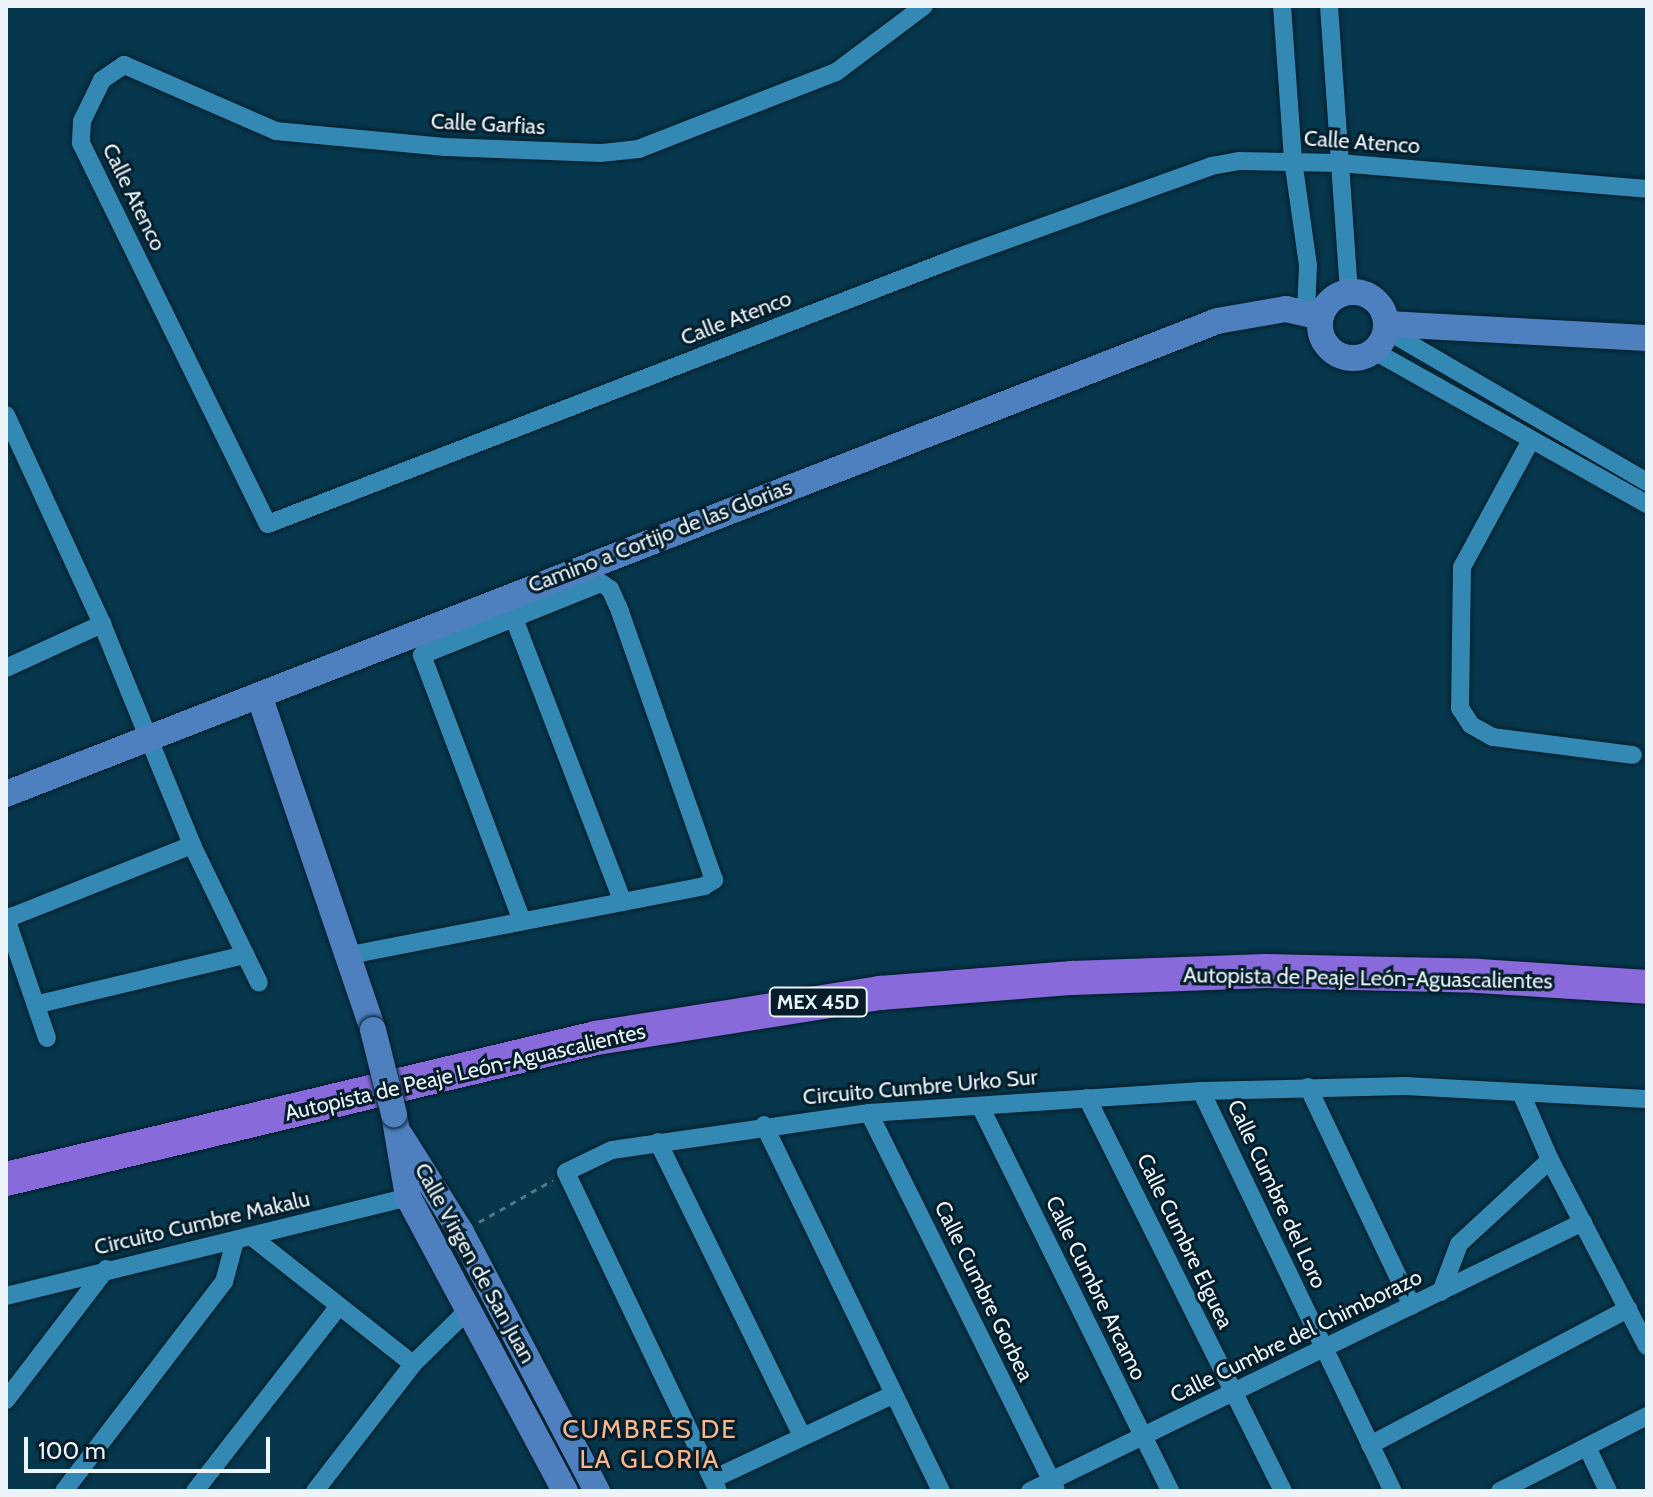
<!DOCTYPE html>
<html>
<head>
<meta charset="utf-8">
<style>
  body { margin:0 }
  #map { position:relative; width:1653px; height:1497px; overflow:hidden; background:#06374c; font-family:Cabin,sans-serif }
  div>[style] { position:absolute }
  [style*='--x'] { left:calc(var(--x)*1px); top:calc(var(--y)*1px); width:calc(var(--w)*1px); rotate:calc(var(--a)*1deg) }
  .path>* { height:3px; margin-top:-1.5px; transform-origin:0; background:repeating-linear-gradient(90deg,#557887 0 6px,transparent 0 12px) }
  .roads { filter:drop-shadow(0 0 2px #031d2a) drop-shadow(0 0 2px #031d2a) }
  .street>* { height:18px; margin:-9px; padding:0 9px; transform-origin:9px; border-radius:9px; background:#3489b4 }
  .secondary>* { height:26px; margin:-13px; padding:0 13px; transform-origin:13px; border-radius:13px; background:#4e80bf }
  .secondary>.ring { margin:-13px; padding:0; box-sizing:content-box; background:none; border:26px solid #4e80bf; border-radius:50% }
  .highway>* { height:34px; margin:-17px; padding:0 17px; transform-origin:17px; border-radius:17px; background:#896ada }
  .bridges { filter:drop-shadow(0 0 2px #031d2a) drop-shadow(0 0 2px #031d2a) }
  .secondary-bridge>* { height:26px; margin:-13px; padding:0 13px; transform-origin:13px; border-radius:13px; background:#4e80bf }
  span { translate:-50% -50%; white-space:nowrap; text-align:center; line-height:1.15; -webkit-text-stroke:6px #031d2a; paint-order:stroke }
  .shield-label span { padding:2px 6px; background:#031d2a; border:2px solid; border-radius:6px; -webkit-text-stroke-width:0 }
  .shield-label { font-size:20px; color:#edf4f9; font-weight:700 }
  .street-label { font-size:22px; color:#edf4f9 }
  .quarter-label { font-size:26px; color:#fbb689; letter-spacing:2px }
  .frame { position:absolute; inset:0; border:8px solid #edf4f9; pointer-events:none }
  .scale { position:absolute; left:24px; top:1437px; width:246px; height:36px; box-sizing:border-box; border:4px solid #edf4f9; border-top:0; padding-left:10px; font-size:24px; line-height:28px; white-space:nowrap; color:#edf4f9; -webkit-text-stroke:6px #031d2a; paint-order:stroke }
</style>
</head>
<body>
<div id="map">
  <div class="path">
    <i style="--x:479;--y:1222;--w:85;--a:-29.6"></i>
  </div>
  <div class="roads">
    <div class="street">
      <i style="--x:924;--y:6;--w:110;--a:143.1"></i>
      <i style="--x:836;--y:72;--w:212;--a:158.7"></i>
      <i style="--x:639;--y:149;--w:39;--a:174"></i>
      <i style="--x:600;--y:153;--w:155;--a:-177.8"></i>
      <i style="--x:445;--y:147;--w:170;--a:-174.6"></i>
      <i style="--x:276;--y:131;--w:166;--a:-156.5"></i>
      <i style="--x:124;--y:65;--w:27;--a:146"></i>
      <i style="--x:102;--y:80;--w:46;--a:116"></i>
      <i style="--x:82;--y:121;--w:22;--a:93"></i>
      <i style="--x:81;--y:143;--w:424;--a:63.9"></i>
      <i style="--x:268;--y:524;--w:738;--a:-21.14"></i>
      <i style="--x:956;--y:258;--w:271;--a:-19.8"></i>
      <i style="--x:1211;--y:166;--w:28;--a:-10"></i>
      <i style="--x:1239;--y:161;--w:100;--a:1.1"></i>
      <i style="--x:1339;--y:163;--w:309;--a:4.8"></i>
      <i style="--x:1282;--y:6;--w:154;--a:85.9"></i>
      <i style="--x:1293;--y:160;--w:106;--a:81.9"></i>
      <i style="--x:1308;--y:265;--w:47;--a:92.4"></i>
      <i style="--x:1329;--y:6;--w:286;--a:86"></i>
      <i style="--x:1386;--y:330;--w:302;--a:30.2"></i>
      <i style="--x:1374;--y:351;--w:313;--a:29.3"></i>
      <i style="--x:6;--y:415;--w:230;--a:65.3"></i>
      <i style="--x:102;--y:624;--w:239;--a:67.8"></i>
      <i style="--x:192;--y:845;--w:153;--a:64.1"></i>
      <i style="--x:1531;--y:440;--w:145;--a:118.5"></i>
      <i style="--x:1462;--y:567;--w:141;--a:90.8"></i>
      <i style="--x:1460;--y:708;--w:20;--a:57"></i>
      <i style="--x:1471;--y:725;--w:25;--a:29"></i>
      <i style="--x:1493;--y:737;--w:141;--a:7.3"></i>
      <i style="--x:513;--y:616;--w:306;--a:69"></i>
      <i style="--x:6;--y:668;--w:106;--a:-24.6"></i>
      <i style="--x:350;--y:955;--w:361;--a:-11"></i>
      <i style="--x:704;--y:886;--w:12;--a:-31"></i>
      <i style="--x:714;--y:880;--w:285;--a:-109.3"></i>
      <i style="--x:620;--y:611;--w:24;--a:-114"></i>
      <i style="--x:610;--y:589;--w:11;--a:-146"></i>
      <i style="--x:601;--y:583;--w:193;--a:158.1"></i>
      <i style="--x:422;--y:655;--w:284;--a:69.4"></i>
      <i style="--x:39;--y:1004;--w:212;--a:-13.4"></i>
      <i style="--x:47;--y:1038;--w:120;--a:-108.9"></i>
      <i style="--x:8;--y:924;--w:8;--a:-67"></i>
      <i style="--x:11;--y:917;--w:195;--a:-21.7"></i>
      <i style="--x:1308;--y:1087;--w:242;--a:64.6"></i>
      <i style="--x:1201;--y:1091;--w:444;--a:64.4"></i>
      <i style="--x:1521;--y:1093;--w:73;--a:66.6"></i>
      <i style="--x:1550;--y:1160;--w:210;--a:62.5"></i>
      <i style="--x:1087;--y:1098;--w:439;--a:63.5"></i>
      <i style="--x:980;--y:1106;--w:429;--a:63.7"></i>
      <i style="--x:869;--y:1113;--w:420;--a:63.6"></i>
      <i style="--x:764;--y:1125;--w:407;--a:64.2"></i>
      <i style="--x:658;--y:1142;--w:327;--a:63.9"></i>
      <i style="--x:252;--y:1237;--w:205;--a:38.3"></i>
      <i style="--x:1441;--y:1292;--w:51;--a:-69.4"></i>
      <i style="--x:1459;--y:1244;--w:124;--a:-42.7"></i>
      <i style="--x:6;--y:1296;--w:414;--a:-13.8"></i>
      <i style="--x:6;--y:1400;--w:165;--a:-52.6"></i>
      <i style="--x:1370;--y:1445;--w:292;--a:-27.8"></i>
      <i style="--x:1587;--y:1447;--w:49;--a:64.5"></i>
      <i style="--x:713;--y:1479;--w:198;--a:-25.1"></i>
      <i style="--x:64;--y:1491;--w:263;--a:-52.6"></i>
      <i style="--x:224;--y:1282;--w:42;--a:-75"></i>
      <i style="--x:195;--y:1491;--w:234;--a:-52.1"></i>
      <i style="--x:315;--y:1491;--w:160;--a:-52.3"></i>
      <i style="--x:413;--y:1364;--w:80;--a:-44.5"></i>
      <i style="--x:718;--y:1491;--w:353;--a:-115.5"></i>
      <i style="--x:566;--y:1172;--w:51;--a:-25.6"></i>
      <i style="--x:612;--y:1150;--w:260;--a:-8.2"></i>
      <i style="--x:869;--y:1113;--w:333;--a:-3.8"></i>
      <i style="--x:1201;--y:1091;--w:204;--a:-1.4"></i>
      <i style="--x:1405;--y:1086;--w:242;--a:3.1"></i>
      <i style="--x:1030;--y:1491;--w:615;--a:-25.94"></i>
      <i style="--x:1500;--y:1491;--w:165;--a:-27"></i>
    </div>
    <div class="secondary">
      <i class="ring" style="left:1320px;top:292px;width:40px;height:40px"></i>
      <i style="--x:1387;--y:324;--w:260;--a:3.1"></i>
      <i style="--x:259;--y:695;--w:354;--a:71.2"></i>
      <i style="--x:6;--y:794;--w:1300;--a:-21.33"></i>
      <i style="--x:1217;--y:321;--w:70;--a:-9.9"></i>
      <i style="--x:1286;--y:309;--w:35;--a:13"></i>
      <i style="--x:394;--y:1114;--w:84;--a:80.4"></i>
      <i style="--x:408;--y:1197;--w:333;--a:61.9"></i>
      <i style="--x:400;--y:1135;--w:115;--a:57.8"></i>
      <i style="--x:461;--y:1232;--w:293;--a:62.3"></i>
    </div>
    <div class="highway">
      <i style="--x:6;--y:1179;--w:607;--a:-13.44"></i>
      <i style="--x:596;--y:1038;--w:288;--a:-9"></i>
      <i style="--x:880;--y:993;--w:193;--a:-4.5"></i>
      <i style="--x:1072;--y:978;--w:194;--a:-2.1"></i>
      <i style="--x:1266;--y:971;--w:213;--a:1.3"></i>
      <i style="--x:1479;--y:976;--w:168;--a:3.7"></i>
    </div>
  </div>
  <div class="bridges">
    <div class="secondary-bridge">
      <i style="--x:373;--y:1030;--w:87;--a:76"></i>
    </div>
  </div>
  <div class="shield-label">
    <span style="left:818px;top:1002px">MEX 45D</span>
  </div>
  <div class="street-label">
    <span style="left:488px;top:124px;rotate:3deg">Calle Garfias</span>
    <span style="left:1362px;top:142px;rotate:4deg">Calle Atenco</span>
    <span style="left:134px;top:197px;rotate:64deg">Calle Atenco</span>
    <span style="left:736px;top:318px;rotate:-21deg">Calle Atenco</span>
    <span style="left:660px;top:536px;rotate:-21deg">Camino a Cortijo de las Glorias</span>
    <span style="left:1368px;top:978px;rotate:1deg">Autopista de Peaje León-Aguascalientes</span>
    <span style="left:465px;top:1072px;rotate:-13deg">Autopista de Peaje León-Aguascalientes</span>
    <span style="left:920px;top:1087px;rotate:-5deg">Circuito Cumbre Urko Sur</span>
    <span style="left:1277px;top:1194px;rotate:65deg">Calle Cumbre del Loro</span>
    <span style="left:202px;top:1223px;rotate:-13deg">Circuito Cumbre Makalu</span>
    <span style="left:1185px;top:1241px;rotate:64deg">Calle Cumbre Elguea</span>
    <span style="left:475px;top:1263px;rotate:61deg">Calle Virgen de San Juan</span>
    <span style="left:1096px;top:1288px;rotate:64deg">Calle Cumbre Arcamo</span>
    <span style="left:984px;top:1291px;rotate:64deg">Calle Cumbre Gorbea</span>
    <span style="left:1296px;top:1336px;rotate:-26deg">Calle Cumbre del Chimborazo</span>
  </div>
  <div class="quarter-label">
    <span style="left:650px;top:1445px">CUMBRES DE<br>LA GLORIA</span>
  </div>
  <div class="frame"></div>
  <div class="scale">100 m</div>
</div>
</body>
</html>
